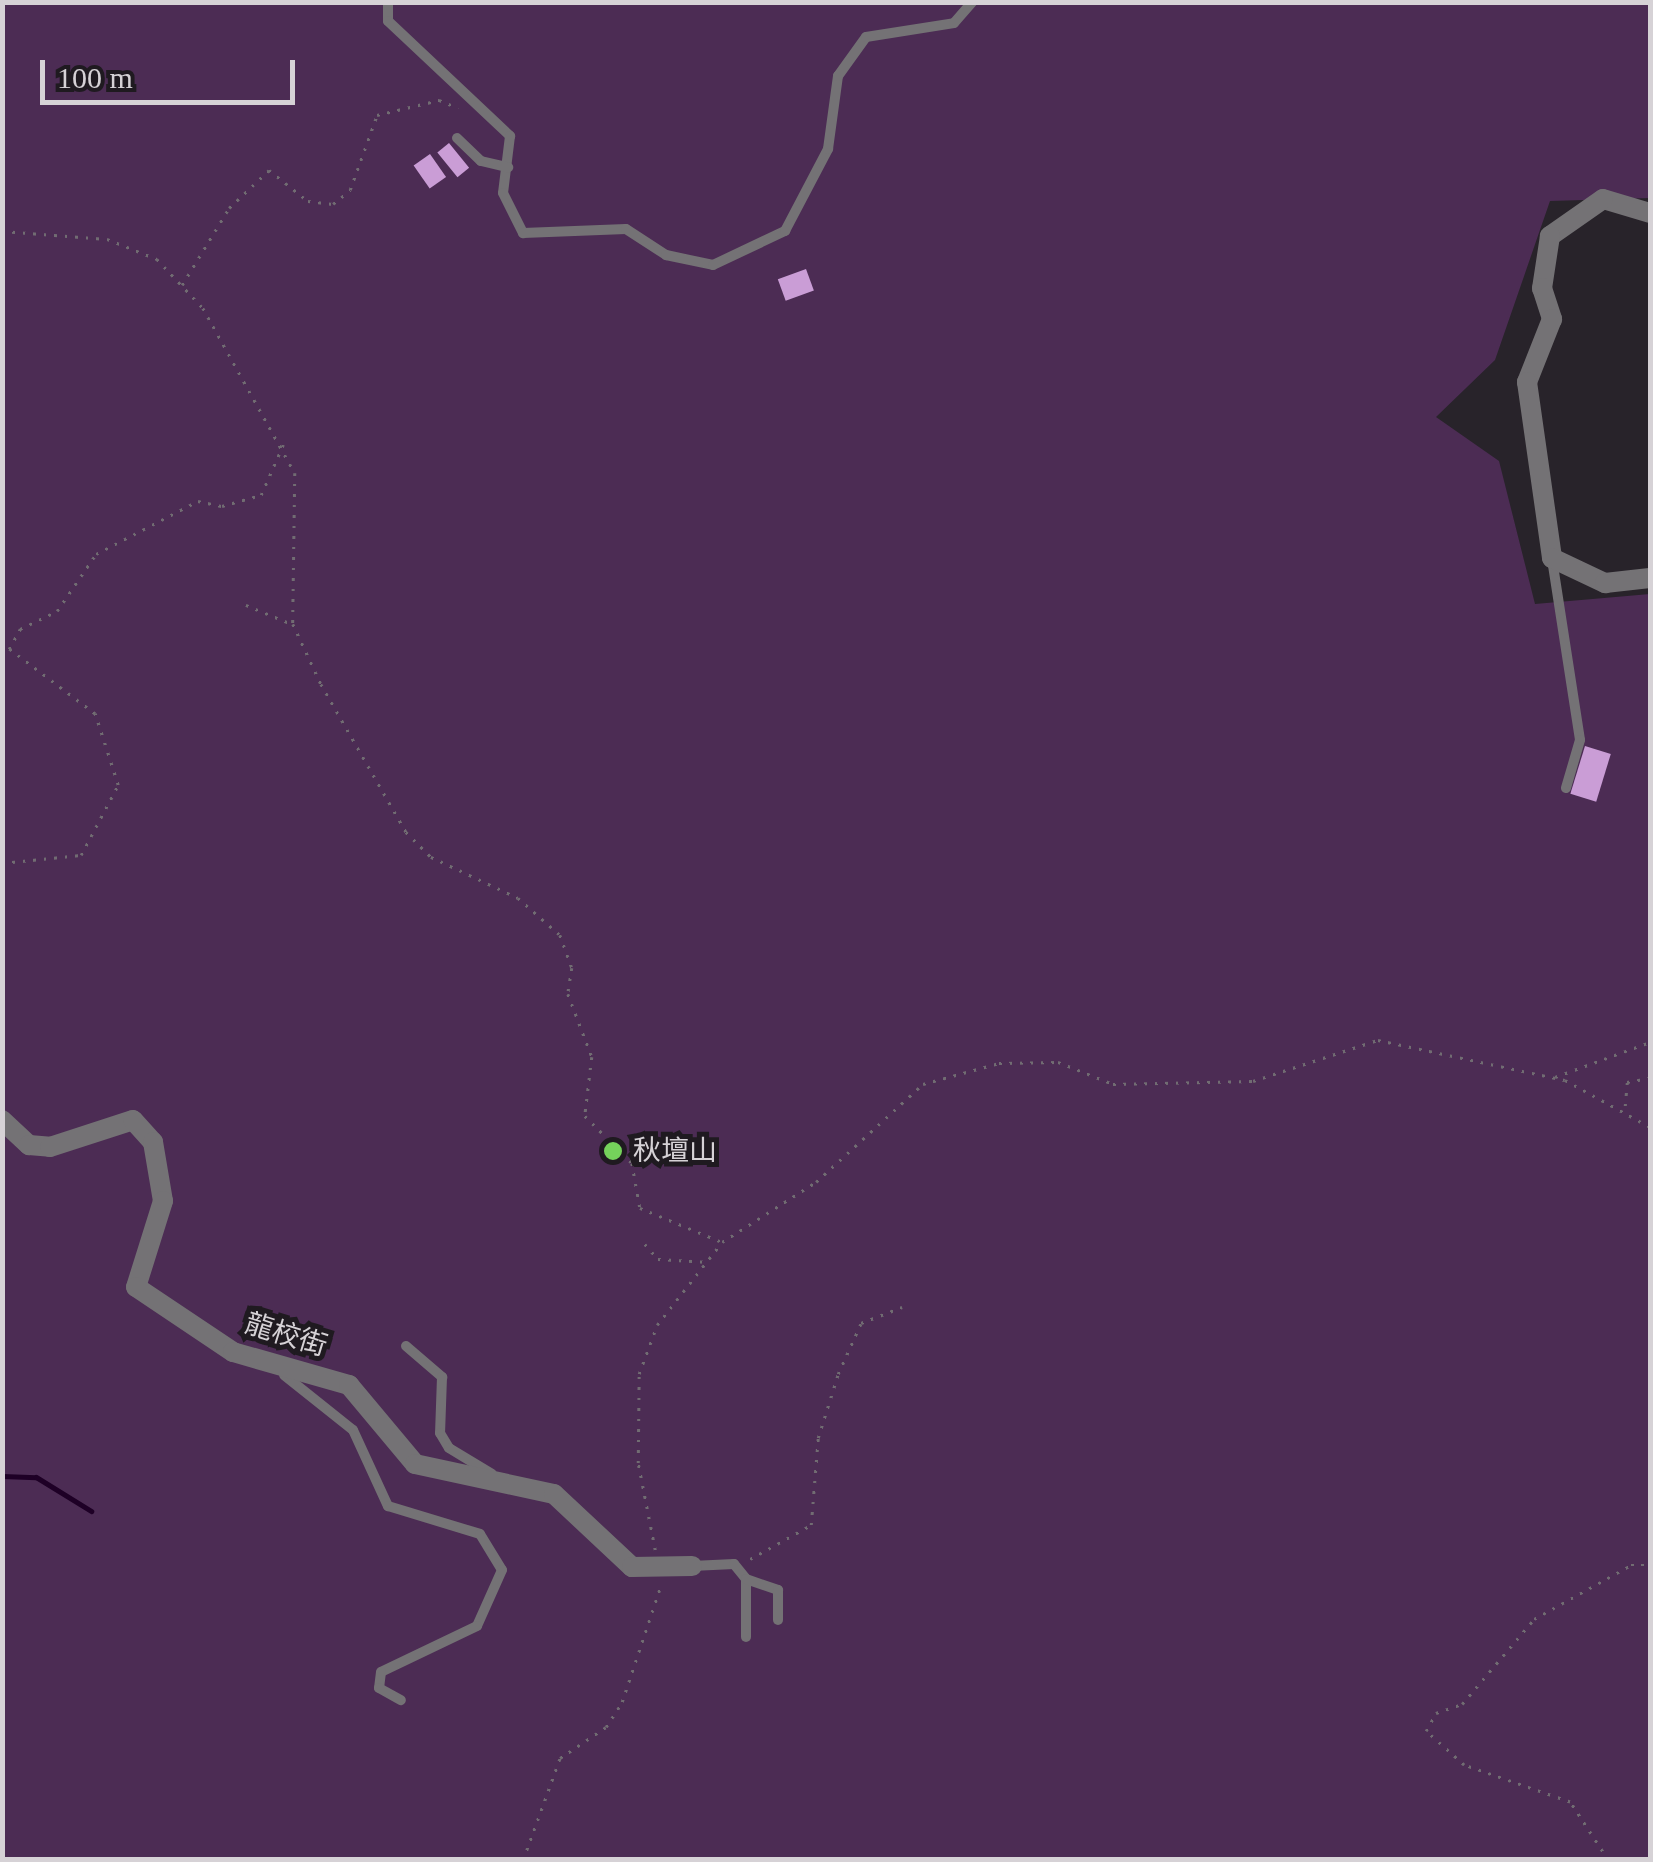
<!DOCTYPE html>
<html>
<head>
<meta charset="utf-8">
<style>
  body { margin:0 }
  #map { position:relative; width:1653px; height:1862px; overflow:hidden; background:#28232a; font-family:"Times New Roman","Noto Sans TC",serif }
  div>[style] { position:absolute }
  [style*='--x'] { left:calc(var(--x)*1px); top:calc(var(--y)*1px); width:calc(var(--w)*1px); rotate:calc(var(--a)*1deg) }
  .green>* { inset:0; background:#4c2c54 }
  .stream>* { height:5px; margin:-2.5px; padding:0 2.5px; transform-origin:2.5px; border-radius:2.5px; background:#1e0026 }
  .building>* { inset:0; background:#ca9dd6; transform-origin:0 0 }
  .path>* { height:2.5px; margin-top:-1.25px; transform-origin:0; background:repeating-linear-gradient(90deg,#716c72 0 2.5px,transparent 0 10.5px) }
  .service>* { height:10px; margin:-5px; padding:0 5px; transform-origin:5px; border-radius:5px; background:#747275 }
  .minor>* { height:20px; margin:-10px; padding:0 10px; transform-origin:10px; border-radius:10px; background:#747275 }
  .dots>* { width:28px; height:28px; translate:-50% -50%; box-sizing:border-box; border:5px solid #1f1a20; border-radius:50% }
  span { translate:-50% -50%; white-space:nowrap; text-align:center; line-height:1.15; -webkit-text-stroke:10px #1f1a20; paint-order:stroke }
  .poi-label { font-size:28px; color:#d6d2d6 }
  .left { translate:0 -50%; text-align:left }
  .street-label { font-size:28px; color:#d6d2d6 }
  .frame { position:absolute; inset:0; border:5px solid #d6d2d6; pointer-events:none }
  .scale { position:absolute; left:40px; top:60px; width:255px; height:45px; box-sizing:border-box; border:5px solid #d6d2d6; border-top:0; padding-left:12px; font-size:30px; line-height:35px; white-space:nowrap; color:#d6d2d6; -webkit-text-stroke:8px #1f1a20; paint-order:stroke }
</style>
</head>
<body>
<div id="map">
  <div class="green">
    <i style="clip-path:polygon(3px 3px,1650px 3px,1650px 198px,1550px 201px,1495px 360px,1436px 417px,1499px 461px,1535px 604px,1650px 594px,1650px 1859px,3px 1860px)"></i>
  </div>
  <div class="stream">
    <i style="--x:2;--y:1476;--w:34;--a:2"></i>
    <i style="--x:36;--y:1477;--w:65;--a:31.7"></i>
  </div>
  <div class="building">
    <i style="left:449px;top:143px;width:32px;height:15px;rotate:51deg"></i>
    <i style="left:430px;top:154px;width:28px;height:20px;rotate:55deg"></i>
    <i style="left:806px;top:269px;width:23px;height:30px;rotate:70deg"></i>
    <i style="left:1585px;top:746px;width:27px;height:50px;rotate:17deg"></i>
  </div>
  <div class="path">
    <i style="--x:2;--y:231;--w:105;--a:4.4"></i>
    <i style="--x:107;--y:239;--w:54;--a:21.8"></i>
    <i style="--x:157;--y:259;--w:67;--a:46.8"></i>
    <i style="--x:203;--y:308;--w:189;--a:60.9"></i>
    <i style="--x:295;--y:473;--w:151;--a:90.8"></i>
    <i style="--x:293;--y:624;--w:66;--a:65"></i>
    <i style="--x:321;--y:684;--w:171;--a:60.1"></i>
    <i style="--x:406;--y:832;--w:35;--a:45"></i>
    <i style="--x:431;--y:857;--w:96;--a:25.2"></i>
    <i style="--x:518;--y:898;--w:56;--a:41.4"></i>
    <i style="--x:560;--y:935;--w:35;--a:70"></i>
    <i style="--x:572;--y:968;--w:26;--a:99"></i>
    <i style="--x:568;--y:994;--w:67;--a:69.1"></i>
    <i style="--x:592;--y:1057;--w:59;--a:96.8"></i>
    <i style="--x:585;--y:1116;--w:66;--a:45"></i>
    <i style="--x:632;--y:1163;--w:46;--a:79.9"></i>
    <i style="--x:640;--y:1208;--w:89;--a:22.5"></i>
    <i style="--x:722;--y:1242;--w:112;--a:-32.6"></i>
    <i style="--x:816;--y:1182;--w:145;--a:-42.5"></i>
    <i style="--x:923;--y:1084;--w:79;--a:-15.4"></i>
    <i style="--x:999;--y:1063;--w:59;--a:-1"></i>
    <i style="--x:1058;--y:1062;--w:59;--a:21.8"></i>
    <i style="--x:1113;--y:1084;--w:140;--a:-1.2"></i>
    <i style="--x:1253;--y:1081;--w:132;--a:-18.2"></i>
    <i style="--x:1378;--y:1040;--w:191;--a:12.1"></i>
    <i style="--x:1565;--y:1080;--w:97;--a:28.9"></i>
    <i style="--x:182;--y:285;--w:90;--a:-58.6"></i>
    <i style="--x:229;--y:208;--w:55;--a:-43.5"></i>
    <i style="--x:269;--y:170;--w:50;--a:38.5"></i>
    <i style="--x:308;--y:201;--w:25;--a:7"></i>
    <i style="--x:333;--y:204;--w:22;--a:-39"></i>
    <i style="--x:350;--y:190;--w:80;--a:-70.2"></i>
    <i style="--x:377;--y:115;--w:64;--a:-13.6"></i>
    <i style="--x:439;--y:100;--w:21;--a:23"></i>
    <i style="--x:246;--y:605;--w:50;--a:22.4"></i>
    <i style="--x:2;--y:863;--w:79;--a:-5.8"></i>
    <i style="--x:81;--y:855;--w:79;--a:-62.1"></i>
    <i style="--x:118;--y:785;--w:75;--a:-107.9"></i>
    <i style="--x:95;--y:714;--w:108;--a:-142.9"></i>
    <i style="--x:9;--y:649;--w:23;--a:-61"></i>
    <i style="--x:20;--y:629;--w:41;--a:-25.9"></i>
    <i style="--x:57;--y:611;--w:69;--a:-55.6"></i>
    <i style="--x:96;--y:554;--w:115;--a:-27.5"></i>
    <i style="--x:198;--y:501;--w:25;--a:12"></i>
    <i style="--x:222;--y:506;--w:41;--a:-15.8"></i>
    <i style="--x:261;--y:495;--w:55;--a:-66.3"></i>
    <i style="--x:1555;--y:1077;--w:101;--a:-20.2"></i>
    <i style="--x:1625;--y:1106;--w:24;--a:-85"></i>
    <i style="--x:1627;--y:1082;--w:23;--a:-10"></i>
    <i style="--x:645;--y:1244;--w:20;--a:49"></i>
    <i style="--x:658;--y:1259;--w:51;--a:3.4"></i>
    <i style="--x:655;--y:1550;--w:89;--a:-101.1"></i>
    <i style="--x:638;--y:1463;--w:89;--a:-89.4"></i>
    <i style="--x:639;--y:1374;--w:52;--a:-69.8"></i>
    <i style="--x:657;--y:1325;--w:105;--a:-51.9"></i>
    <i style="--x:750;--y:1559;--w:70;--a:-29.1"></i>
    <i style="--x:811;--y:1525;--w:87;--a:-85.4"></i>
    <i style="--x:818;--y:1438;--w:67;--a:-72.6"></i>
    <i style="--x:838;--y:1374;--w:56;--a:-65.7"></i>
    <i style="--x:861;--y:1323;--w:44;--a:-21.3"></i>
    <i style="--x:523;--y:1860;--w:109;--a:-70.1"></i>
    <i style="--x:560;--y:1758;--w:55;--a:-34"></i>
    <i style="--x:606;--y:1727;--w:30;--a:-57"></i>
    <i style="--x:622;--y:1702;--w:123;--a:-71.6"></i>
    <i style="--x:1608;--y:1860;--w:69;--a:-123.2"></i>
    <i style="--x:1570;--y:1802;--w:112;--a:-160.8"></i>
    <i style="--x:1464;--y:1765;--w:51;--a:-138.2"></i>
    <i style="--x:1426;--y:1731;--w:21;--a:-61"></i>
    <i style="--x:1436;--y:1713;--w:28;--a:-19"></i>
    <i style="--x:1462;--y:1704;--w:111;--a:-49.7"></i>
    <i style="--x:1534;--y:1619;--w:111;--a:-29.1"></i>
    <i style="--x:1631;--y:1565;--w:19;--a:0"></i>
  </div>
  <div class="service">
    <i style="--x:388;--y:2;--w:19;--a:90"></i>
    <i style="--x:388;--y:21;--w:168;--a:43.3"></i>
    <i style="--x:510;--y:136;--w:57;--a:97"></i>
    <i style="--x:503;--y:193;--w:45;--a:63.4"></i>
    <i style="--x:523;--y:233;--w:103;--a:-2.2"></i>
    <i style="--x:626;--y:229;--w:48;--a:33"></i>
    <i style="--x:666;--y:255;--w:48;--a:12"></i>
    <i style="--x:713;--y:265;--w:80;--a:-25.3"></i>
    <i style="--x:785;--y:231;--w:93;--a:-62.3"></i>
    <i style="--x:828;--y:149;--w:74;--a:-82.2"></i>
    <i style="--x:838;--y:76;--w:48;--a:-54.3"></i>
    <i style="--x:866;--y:37;--w:89;--a:-9"></i>
    <i style="--x:954;--y:23;--w:28;--a:-49"></i>
    <i style="--x:457;--y:138;--w:33;--a:44"></i>
    <i style="--x:481;--y:161;--w:28;--a:13"></i>
    <i style="--x:1552;--y:559;--w:183;--a:81.2"></i>
    <i style="--x:1580;--y:740;--w:50;--a:106.3"></i>
    <i style="--x:406;--y:1346;--w:48;--a:40.7"></i>
    <i style="--x:442;--y:1377;--w:56;--a:92"></i>
    <i style="--x:440;--y:1433;--w:17;--a:59"></i>
    <i style="--x:449;--y:1448;--w:50;--a:31.2"></i>
    <i style="--x:284;--y:1375;--w:88;--a:38.6"></i>
    <i style="--x:353;--y:1430;--w:84;--a:65.3"></i>
    <i style="--x:388;--y:1506;--w:96;--a:16.9"></i>
    <i style="--x:480;--y:1534;--w:42;--a:58.6"></i>
    <i style="--x:502;--y:1570;--w:61;--a:114.1"></i>
    <i style="--x:477;--y:1626;--w:106;--a:154.4"></i>
    <i style="--x:381;--y:1672;--w:16;--a:97"></i>
    <i style="--x:379;--y:1688;--w:25;--a:29"></i>
    <i style="--x:692;--y:1566;--w:42;--a:-2.7"></i>
    <i style="--x:734;--y:1564;--w:19;--a:51"></i>
    <i style="--x:746;--y:1579;--w:58;--a:90"></i>
    <i style="--x:746;--y:1579;--w:34;--a:19"></i>
    <i style="--x:778;--y:1590;--w:30;--a:90"></i>
  </div>
  <div class="minor">
    <i style="--x:1650;--y:213;--w:49;--a:-163.4"></i>
    <i style="--x:1603;--y:199;--w:65;--a:145.1"></i>
    <i style="--x:1550;--y:236;--w:53;--a:98.7"></i>
    <i style="--x:1542;--y:288;--w:33;--a:72"></i>
    <i style="--x:1552;--y:319;--w:68;--a:111.6"></i>
    <i style="--x:1527;--y:382;--w:178;--a:81.9"></i>
    <i style="--x:1552;--y:558;--w:59;--a:25.3"></i>
    <i style="--x:1605;--y:583;--w:45;--a:-6.3"></i>
    <i style="--x:2;--y:1120;--w:37;--a:43"></i>
    <i style="--x:29;--y:1145;--w:21;--a:5"></i>
    <i style="--x:50;--y:1147;--w:87;--a:-18"></i>
    <i style="--x:133;--y:1120;--w:30;--a:48"></i>
    <i style="--x:153;--y:1142;--w:60;--a:80.4"></i>
    <i style="--x:163;--y:1201;--w:90;--a:107.4"></i>
    <i style="--x:136;--y:1287;--w:117;--a:33.8"></i>
    <i style="--x:233;--y:1352;--w:121;--a:15.9"></i>
    <i style="--x:349;--y:1385;--w:103;--a:50.1"></i>
    <i style="--x:415;--y:1464;--w:142;--a:12.2"></i>
    <i style="--x:554;--y:1494;--w:107;--a:43.1"></i>
    <i style="--x:632;--y:1567;--w:60;--a:-1"></i>
  </div>
  <div class="dots">
    <i style="left:613px;top:1151px;background:#75d25b"></i>
  </div>
  <div class="poi-label">
    <span class="left" style="left:633px;top:1151px">秋壇山</span>
  </div>
  <div class="street-label">
    <span style="left:286px;top:1335px;rotate:17deg">龍校街</span>
  </div>
  <div class="frame"></div>
  <div class="scale">100 m</div>
</div>
</body>
</html>
